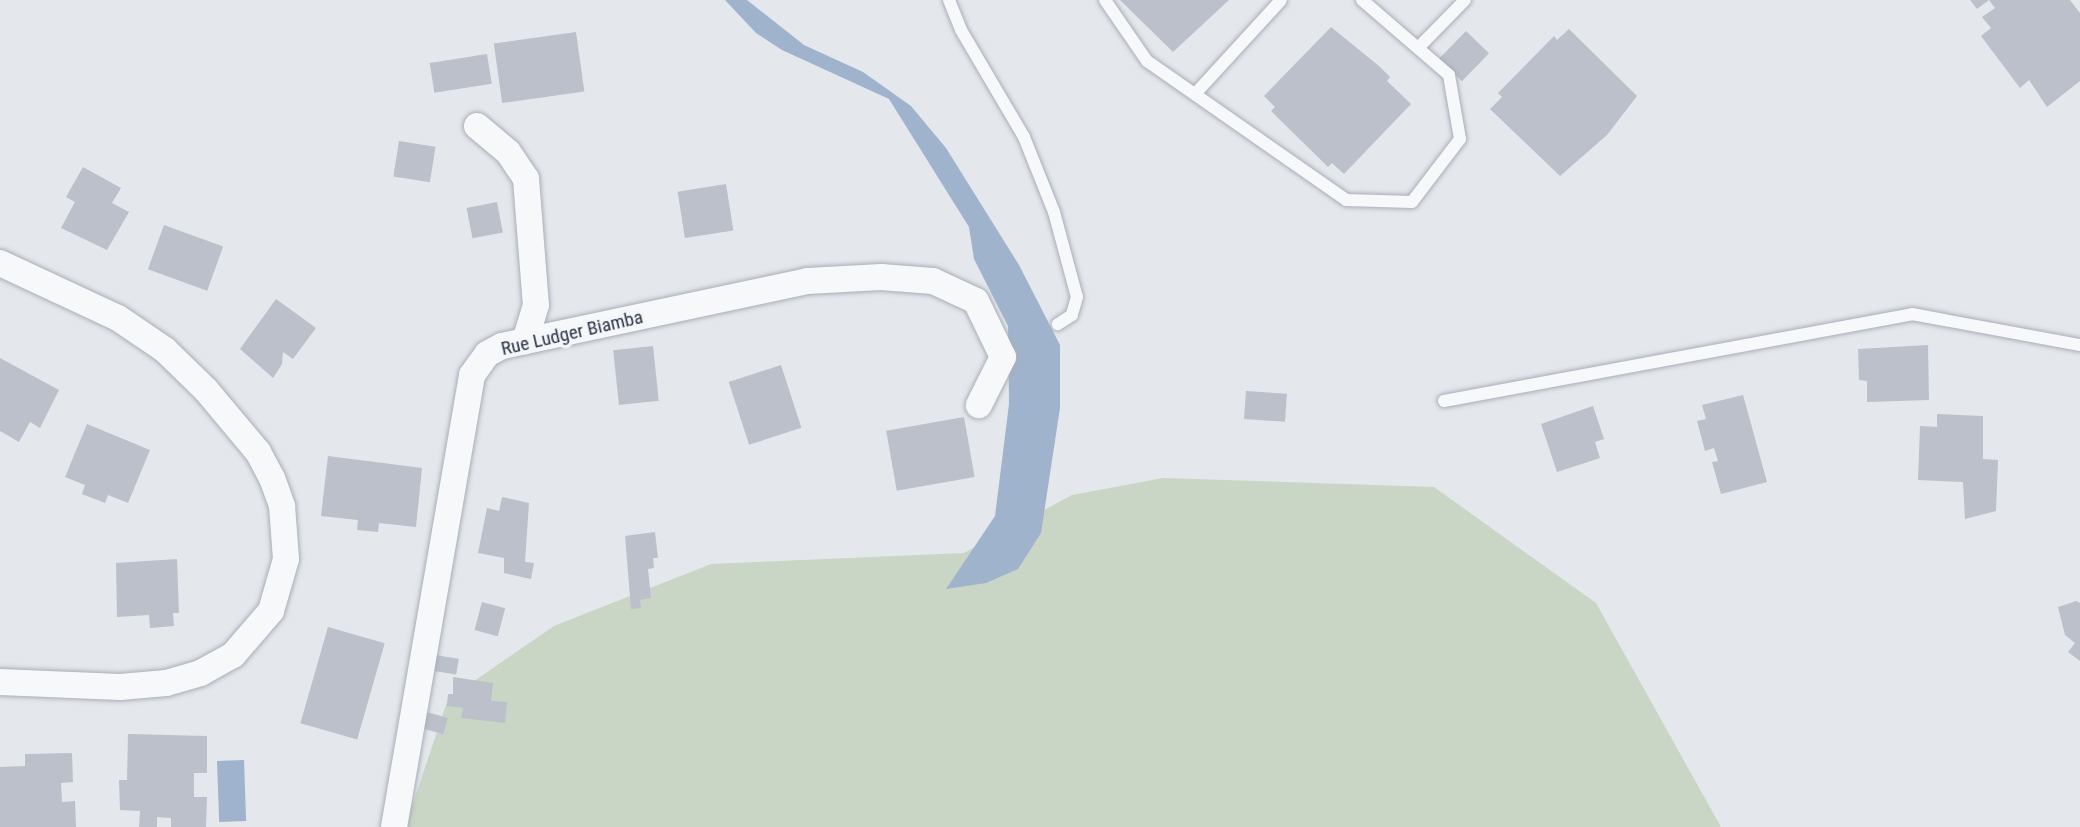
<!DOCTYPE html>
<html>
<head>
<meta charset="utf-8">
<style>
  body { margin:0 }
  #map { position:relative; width:2080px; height:827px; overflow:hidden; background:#e4e7ec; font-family:"Roboto Condensed",sans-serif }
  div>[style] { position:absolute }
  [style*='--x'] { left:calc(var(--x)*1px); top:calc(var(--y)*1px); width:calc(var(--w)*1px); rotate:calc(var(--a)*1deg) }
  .green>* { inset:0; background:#c9d6c5 }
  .water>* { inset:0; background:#9fb4cc; transform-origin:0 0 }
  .building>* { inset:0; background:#bbc0ca; transform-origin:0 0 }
  .roads { filter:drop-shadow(0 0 2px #a9aeb7) drop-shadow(0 0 2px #a9aeb7) }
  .service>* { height:12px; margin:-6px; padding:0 6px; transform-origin:6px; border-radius:6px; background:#f7f8fa }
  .minor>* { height:26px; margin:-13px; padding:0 13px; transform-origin:13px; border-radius:13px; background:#f7f8fa }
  span { translate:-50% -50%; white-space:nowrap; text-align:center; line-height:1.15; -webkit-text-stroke:7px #f4f6f9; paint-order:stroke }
  .street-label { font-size:19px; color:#2b3445 }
</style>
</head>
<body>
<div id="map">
  <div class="green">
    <i style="clip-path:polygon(1163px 478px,1434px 487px,1596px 603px,1721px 827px,405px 827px,448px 699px,554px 626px,711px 564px,964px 553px,1072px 495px)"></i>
  </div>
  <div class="water">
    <i style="clip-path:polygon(725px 0,747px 0,804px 45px,863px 72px,911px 106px,946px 148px,1019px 265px,1060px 345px,1060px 408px,1041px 533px,1018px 569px,986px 583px,946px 589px,995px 516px,1009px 404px,1008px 326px,974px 259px,969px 227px,889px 99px,782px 50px,756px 33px)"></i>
    <i style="left:244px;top:760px;width:61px;height:27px;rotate:88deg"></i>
  </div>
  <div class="building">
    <i style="clip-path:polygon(1120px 0,1229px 0,1173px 52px)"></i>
    <i style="clip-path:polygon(1970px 0,2070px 0,2080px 13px,2080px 81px,2047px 107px,2029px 80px,2020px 88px,1981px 36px,1991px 28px,1982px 17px,1995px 8px,1989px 0,1977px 9px)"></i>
    <i style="clip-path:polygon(1331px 27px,1379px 66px,1390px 77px,1387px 81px,1411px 104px,1344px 174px,1332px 163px,1328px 167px,1271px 111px,1275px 107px,1264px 96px)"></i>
    <i style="clip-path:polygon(1569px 29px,1637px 96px,1607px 135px,1560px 176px,1490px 109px,1502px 97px,1498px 93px,1554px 36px,1557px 40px)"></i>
    <i style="left:1466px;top:31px;width:32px;height:39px;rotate:44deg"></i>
    <i style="left:576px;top:32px;width:60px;height:83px;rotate:82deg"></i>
    <i style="left:487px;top:54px;width:30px;height:58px;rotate:81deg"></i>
    <i style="left:399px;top:141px;width:37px;height:36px;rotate:9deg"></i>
    <i style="clip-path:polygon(83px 167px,121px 188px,112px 203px,129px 212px,107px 250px,61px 228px,75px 202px,66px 197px)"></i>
    <i style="left:726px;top:184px;width:47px;height:49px;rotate:81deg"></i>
    <i style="left:497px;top:202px;width:31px;height:31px;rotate:79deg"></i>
    <i style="left:164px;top:225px;width:63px;height:47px;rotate:20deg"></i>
    <i style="clip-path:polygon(276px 299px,316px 328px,293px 359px,283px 352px,282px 364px,273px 378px,240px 349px)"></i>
    <i style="clip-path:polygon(1928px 345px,1929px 400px,1867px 402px,1867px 381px,1859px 380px,1858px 349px)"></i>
    <i style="left:653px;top:346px;width:55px;height:40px;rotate:84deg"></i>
    <i style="clip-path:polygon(0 358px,59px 390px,40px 428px,30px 422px,19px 442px,0 431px)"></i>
    <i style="left:781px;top:365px;width:66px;height:55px;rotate:72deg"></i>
    <i style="left:1246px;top:391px;width:41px;height:28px;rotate:4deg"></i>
    <i style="clip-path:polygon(1743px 395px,1767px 482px,1721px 494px,1712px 462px,1718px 461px,1714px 448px,1705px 451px,1697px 421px,1706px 419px,1702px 405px)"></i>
    <i style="clip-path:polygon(1593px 406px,1604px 439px,1595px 442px,1600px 458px,1557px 472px,1541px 424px)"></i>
    <i style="clip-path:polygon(1937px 414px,1983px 416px,1983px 459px,1998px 460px,1996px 511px,1965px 519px,1963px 482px,1918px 480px,1920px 426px,1937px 427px)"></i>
    <i style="left:964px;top:417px;width:61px;height:79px;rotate:80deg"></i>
    <i style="clip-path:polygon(87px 424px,150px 450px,128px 503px,108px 495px,105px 503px,82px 494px,85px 485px,65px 477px)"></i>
    <i style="clip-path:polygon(328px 456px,422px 468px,416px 527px,379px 523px,378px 532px,357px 530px,358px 520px,321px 516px)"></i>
    <i style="clip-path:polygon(502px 497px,529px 503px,525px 562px,534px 563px,531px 579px,504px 573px,504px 558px,478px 553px,487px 508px,499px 511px)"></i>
    <i style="clip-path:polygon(655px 532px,658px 558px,653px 558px,654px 568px,648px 569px,651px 598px,640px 600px,641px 608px,631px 609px,625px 536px)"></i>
    <i style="clip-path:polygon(177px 559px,179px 613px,173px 613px,174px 626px,150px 628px,149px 615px,117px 617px,116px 563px)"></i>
    <i style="clip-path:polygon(2076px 601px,2080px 603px,2080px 661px,2068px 652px,2075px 643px,2065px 635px,2058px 607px)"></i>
    <i style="left:482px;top:602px;width:24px;height:29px;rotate:15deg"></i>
    <i style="left:328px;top:627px;width:59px;height:100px;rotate:16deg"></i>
    <i style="left:435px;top:655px;width:24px;height:16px;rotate:9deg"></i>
    <i style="clip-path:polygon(453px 677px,493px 683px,491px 701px,507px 702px,505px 723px,461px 718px,463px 708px,447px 706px,448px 694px,453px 694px)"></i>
    <i style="left:420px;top:710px;width:29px;height:17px;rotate:16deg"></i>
    <i style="clip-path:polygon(128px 734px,207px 736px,207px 773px,194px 773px,194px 797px,207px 797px,206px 827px,171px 827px,171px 818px,157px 817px,157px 827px,139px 827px,140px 811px,120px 810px,119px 780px,127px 780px)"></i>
    <i style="clip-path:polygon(72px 753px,73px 782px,61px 783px,62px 802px,75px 801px,76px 827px,0 827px,0 767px,25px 766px,25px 754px)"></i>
  </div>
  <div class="roads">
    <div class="service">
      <i style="--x:949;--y:0;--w:32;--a:68"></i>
      <i style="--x:961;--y:30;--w:124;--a:59.5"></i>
      <i style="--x:1024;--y:137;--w:81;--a:68.2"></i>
      <i style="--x:1054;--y:212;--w:88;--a:74.9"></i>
      <i style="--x:1077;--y:297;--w:19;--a:106"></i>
      <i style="--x:1072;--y:315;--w:17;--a:147"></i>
      <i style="--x:1105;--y:0;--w:74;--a:55.5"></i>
      <i style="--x:1147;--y:61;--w:243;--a:34.9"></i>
      <i style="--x:1346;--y:200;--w:66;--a:1.7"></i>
      <i style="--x:1412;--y:202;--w:79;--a:-52.7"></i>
      <i style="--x:1460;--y:139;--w:65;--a:-99.8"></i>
      <i style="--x:1449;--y:75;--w:115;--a:-139.2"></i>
      <i style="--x:1418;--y:48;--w:67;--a:-45.6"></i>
      <i style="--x:1195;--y:94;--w:127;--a:-47.5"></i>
      <i style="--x:1444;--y:401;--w:476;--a:-10.5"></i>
      <i style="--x:1912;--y:314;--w:171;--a:10.5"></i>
    </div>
    <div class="minor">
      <i style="--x:477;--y:126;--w:40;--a:40"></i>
      <i style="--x:508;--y:152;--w:32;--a:56"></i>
      <i style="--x:526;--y:179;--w:126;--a:85.5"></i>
      <i style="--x:536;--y:305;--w:38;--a:107"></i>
      <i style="--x:0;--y:263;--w:130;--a:25"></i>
      <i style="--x:118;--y:318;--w:57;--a:34.2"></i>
      <i style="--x:165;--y:350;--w:57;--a:44.3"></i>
      <i style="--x:206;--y:390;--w:81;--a:50"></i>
      <i style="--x:258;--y:452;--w:30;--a:62"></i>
      <i style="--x:272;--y:478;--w:30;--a:70"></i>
      <i style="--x:282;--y:506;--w:53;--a:85.7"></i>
      <i style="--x:286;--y:559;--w:54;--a:106.1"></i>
      <i style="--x:271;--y:611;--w:58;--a:130.8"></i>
      <i style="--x:233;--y:655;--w:37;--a:151"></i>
      <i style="--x:201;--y:673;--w:36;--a:164"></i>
      <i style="--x:166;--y:683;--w:46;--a:175"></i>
      <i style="--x:120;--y:687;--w:120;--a:-177.6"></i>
      <i style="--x:394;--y:827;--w:459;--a:-80.2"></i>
      <i style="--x:472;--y:375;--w:26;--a:-54"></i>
      <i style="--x:487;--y:354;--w:17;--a:-28"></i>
      <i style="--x:502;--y:346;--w:312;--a:-12"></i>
      <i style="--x:807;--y:281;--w:74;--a:-3.1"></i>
      <i style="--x:881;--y:277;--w:52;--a:4.4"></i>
      <i style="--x:933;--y:281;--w:47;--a:24.9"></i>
      <i style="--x:976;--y:301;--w:62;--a:64.3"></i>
      <i style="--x:1003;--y:357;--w:54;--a:116.6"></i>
    </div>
  </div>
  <div class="street-label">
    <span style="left:572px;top:333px;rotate:-13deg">Rue Ludger Biamba</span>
  </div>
</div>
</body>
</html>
